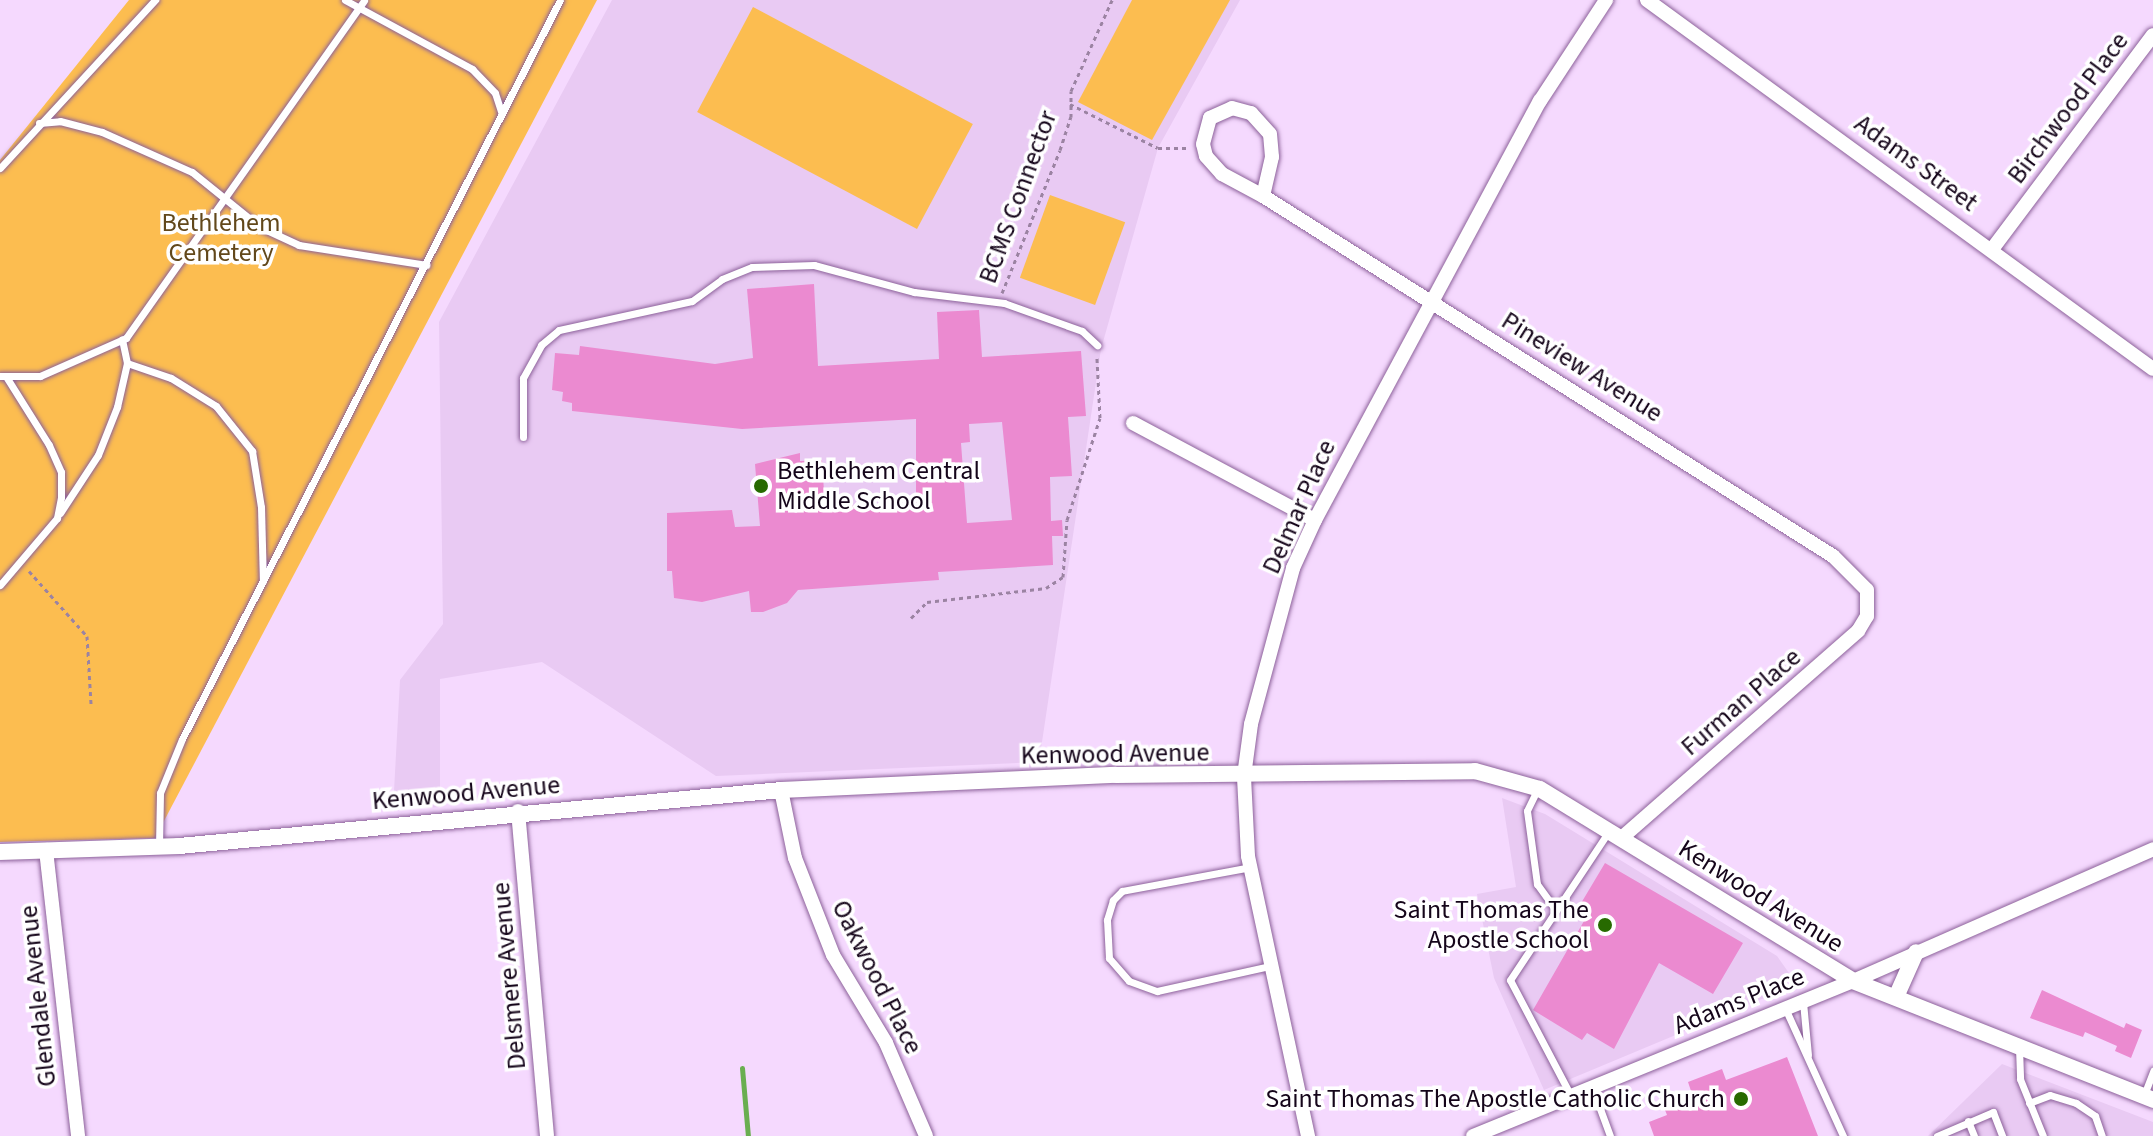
<!DOCTYPE html>
<html>
<head>
<meta charset="utf-8">
<style>
  body { margin:0 }
  #map { position:relative; width:2153px; height:1136px; overflow:hidden; background:#f5d9fe; font-family:"Source Sans 3",sans-serif }
  div>[style] { position:absolute }
  [style*='--x'] { left:calc(var(--x)*1px); top:calc(var(--y)*1px); width:calc(var(--w)*1px); rotate:calc(var(--a)*1deg) }
  .built>* { inset:0; background:#e9caf3 }
  .green>* { inset:0; background:#fcbd50; transform-origin:0 0 }
  .stream>* { height:5px; margin:-2.5px; padding:0 2.5px; transform-origin:2.5px; border-radius:2.5px; background:#6aae51 }
  .building>* { inset:0; background:#eb8ad0 }
  .path>* { height:3px; margin-top:-1.5px; transform-origin:0; background:repeating-linear-gradient(90deg,#9b83a2 0 4px,transparent 0 8px) }
  .roads { filter:drop-shadow(0 0 2px #8c619a) drop-shadow(0 0 2px #8c619a) }
  .service>* { height:7px; margin:-3.5px; padding:0 3.5px; transform-origin:3.5px; border-radius:3.5px; background:#fff }
  .minor>* { height:14px; margin:-7px; padding:0 7px; transform-origin:7px; border-radius:7px; background:#fff }
  .tertiary>* { height:16px; margin:-8px; padding:0 8px; transform-origin:8px; border-radius:8px; background:#fff }
  .dots>* { width:22px; height:22px; translate:-50% -50%; box-sizing:border-box; border:4px solid #fff; border-radius:50% }
  span { translate:-50% -50%; white-space:nowrap; text-align:center; line-height:1.15; -webkit-text-stroke:7px #fff; paint-order:stroke }
  .street-label { font-size:26px; color:#15051a }
  .park-label { font-size:26px; color:#62481b }
  .poi-label { font-size:26px; color:#15051a }
  .left { translate:0 -50%; text-align:left }
  .right { translate:-100% -50%; text-align:right }
</style>
</head>
<body>
<div id="map">
  <div class="built">
    <i style="clip-path:polygon(612px 0,1240px 0,1158px 148px,1101px 349px,1039px 762px,716px 776px,542px 662px,440px 679px,440px 807px,393px 810px,400px 680px,443px 624px,439px 322px)"></i>
    <i style="clip-path:polygon(1502px 798px,1545px 814px,1777px 956px,1789px 973px,1788px 983px,1781px 991px,1544px 1090px,1494px 978px,1477px 894px,1516px 887px)"></i>
    <i style="clip-path:polygon(2002px 1064px,2153px 1122px,2153px 1136px,1928px 1136px)"></i>
  </div>
  <div class="green">
    <i style="clip-path:polygon(129px 0,597px 0,155px 838px,0 842px,0 160px)"></i>
    <i style="clip-path:polygon(1132px 0,1230px 0,1152px 140px,1078px 102px)"></i>
    <i style="left:753px;top:7px;width:249px;height:119px;rotate:28deg"></i>
    <i style="left:1050px;top:195px;width:80px;height:88px;rotate:20deg"></i>
  </div>
  <div class="stream">
    <i style="--x:742;--y:1068;--w:68;--a:85"></i>
  </div>
  <div class="building">
    <i style="clip-path:polygon(evenodd,814px 284px,818px 366px,939px 359px,937px 312px,979px 310px,982px 357px,1081px 351px,1086px 416px,1068px 417px,1072px 476px,1050px 477px,1051px 521px,1062px 520px,1063px 536px,1052px 536px,1053px 565px,938px 572px,939px 580px,798px 590px,787px 603px,763px 612px,751px 612px,749px 591px,702px 602px,674px 598px,672px 571px,667px 571px,667px 513px,732px 510px,735px 527px,760px 526px,755px 464px,800px 453px,800px 461px,822px 460px,825px 507px,916px 502px,916px 419px,742px 429px,572px 411px,572px 403px,562px 401px,563px 392px,552px 390px,555px 353px,579px 355px,580px 346px,715px 364px,753px 358px,747px 289px,814px 284px,1002px 422px,1012px 520px,967px 523px,961px 443px,970px 442px,969px 424px,1002px 422px)"></i>
    <i style="clip-path:polygon(1605px 863px,1743px 943px,1713px 994px,1659px 963px,1614px 1049px,1587px 1033px,1582px 1040px,1533px 1010px,1584px 921px,1574px 915px)"></i>
    <i style="clip-path:polygon(2042px 990px,2124px 1028px,2126px 1023px,2142px 1030px,2131px 1058px,2115px 1051px,2117px 1046px,2085px 1032px,2083px 1037px,2030px 1018px)"></i>
    <i style="clip-path:polygon(1787px 1057px,1818px 1136px,1654px 1136px,1649px 1122px,1667px 1115px,1663px 1105px,1692px 1094px,1688px 1082px,1722px 1069px,1726px 1080px)"></i>
  </div>
  <div class="path">
    <i style="--x:1070;--y:104;--w:98;--a:26.6"></i>
    <i style="--x:1158;--y:148;--w:30;--a:0"></i>
    <i style="--x:1002;--y:293;--w:154;--a:-67.9"></i>
    <i style="--x:1060;--y:150;--w:35;--a:-72"></i>
    <i style="--x:1071;--y:117;--w:26;--a:-90"></i>
    <i style="--x:1071;--y:91;--w:100;--a:-65.7"></i>
    <i style="--x:29;--y:571;--w:87;--a:48.3"></i>
    <i style="--x:87;--y:636;--w:68;--a:86.6"></i>
    <i style="--x:911;--y:618;--w:23;--a:-45"></i>
    <i style="--x:927;--y:602;--w:120;--a:-6.7"></i>
    <i style="--x:1046;--y:588;--w:20;--a:-33"></i>
    <i style="--x:1063;--y:577;--w:57;--a:-86"></i>
    <i style="--x:1067;--y:520;--w:107;--a:-72.1"></i>
    <i style="--x:1100;--y:418;--w:60;--a:-92.9"></i>
  </div>
  <div class="roads">
    <div class="service">
      <i style="--x:345;--y:0;--w:145;--a:28.5"></i>
      <i style="--x:472;--y:69;--w:33;--a:46"></i>
      <i style="--x:495;--y:93;--w:20;--a:72"></i>
      <i style="--x:39;--y:123;--w:21;--a:-5"></i>
      <i style="--x:60;--y:121;--w:43;--a:14.7"></i>
      <i style="--x:102;--y:132;--w:98;--a:24"></i>
      <i style="--x:192;--y:172;--w:87;--a:39"></i>
      <i style="--x:260;--y:227;--w:43;--a:24.8"></i>
      <i style="--x:299;--y:245;--w:129;--a:8.9"></i>
      <i style="--x:0;--y:168;--w:229;--a:-47.3"></i>
      <i style="--x:127;--y:363;--w:46;--a:18.8"></i>
      <i style="--x:171;--y:378;--w:53;--a:31.9"></i>
      <i style="--x:216;--y:406;--w:58;--a:51.3"></i>
      <i style="--x:252;--y:451;--w:57;--a:80.9"></i>
      <i style="--x:261;--y:507;--w:74;--a:88.5"></i>
      <i style="--x:0;--y:376;--w:40;--a:0"></i>
      <i style="--x:40;--y:376;--w:94;--a:-23.8"></i>
      <i style="--x:126;--y:338;--w:413;--a:-54.8"></i>
      <i style="--x:523;--y:437;--w:59;--a:-90"></i>
      <i style="--x:523;--y:378;--w:38;--a:-61"></i>
      <i style="--x:541;--y:345;--w:23;--a:-40"></i>
      <i style="--x:559;--y:330;--w:136;--a:-12.3"></i>
      <i style="--x:692;--y:301;--w:37;--a:-36"></i>
      <i style="--x:722;--y:279;--w:32;--a:-22"></i>
      <i style="--x:752;--y:267;--w:62;--a:-1.8"></i>
      <i style="--x:814;--y:265;--w:104;--a:15.1"></i>
      <i style="--x:914;--y:292;--w:91;--a:7"></i>
      <i style="--x:1004;--y:303;--w:83;--a:19.7"></i>
      <i style="--x:1082;--y:331;--w:21;--a:43"></i>
      <i style="--x:60;--y:513;--w:69;--a:-56.8"></i>
      <i style="--x:98;--y:455;--w:52;--a:-68.4"></i>
      <i style="--x:117;--y:407;--w:45;--a:-77.2"></i>
      <i style="--x:127;--y:363;--w:24;--a:-102"></i>
      <i style="--x:0;--y:585;--w:88;--a:-49.6"></i>
      <i style="--x:57;--y:518;--w:21;--a:-79"></i>
      <i style="--x:61;--y:497;--w:25;--a:-90"></i>
      <i style="--x:61;--y:472;--w:30;--a:-114"></i>
      <i style="--x:49;--y:445;--w:79;--a:-122.1"></i>
      <i style="--x:1538;--y:788;--w:25;--a:116"></i>
      <i style="--x:1527;--y:811;--w:74;--a:82.2"></i>
      <i style="--x:1537;--y:884;--w:31;--a:54"></i>
      <i style="--x:159;--y:846;--w:53;--a:-88.9"></i>
      <i style="--x:160;--y:793;--w:58;--a:-67.8"></i>
      <i style="--x:182;--y:739;--w:830;--a:-62.91"></i>
      <i style="--x:1251;--y:867;--w:131;--a:169.5"></i>
      <i style="--x:1122;--y:891;--w:13;--a:135"></i>
      <i style="--x:1113;--y:900;--w:21;--a:107"></i>
      <i style="--x:1107;--y:920;--w:38;--a:87"></i>
      <i style="--x:1109;--y:958;--w:30;--a:49"></i>
      <i style="--x:1129;--y:981;--w:30;--a:20"></i>
      <i style="--x:1157;--y:991;--w:116;--a:-12.5"></i>
      <i style="--x:1803;--y:1002;--w:53;--a:84.6"></i>
      <i style="--x:1785;--y:1008;--w:141;--a:65.6"></i>
      <i style="--x:2019;--y:1047;--w:32;--a:88"></i>
      <i style="--x:2020;--y:1079;--w:61;--a:68"></i>
      <i style="--x:1592;--y:1087;--w:52;--a:69.8"></i>
      <i style="--x:2144;--y:1095;--w:26;--a:-69"></i>
      <i style="--x:1571;--y:1096;--w:131;--a:-117.7"></i>
      <i style="--x:1510;--y:980;--w:179;--a:-56.4"></i>
      <i style="--x:2029;--y:1103;--w:22;--a:-21"></i>
      <i style="--x:2050;--y:1095;--w:27;--a:17"></i>
      <i style="--x:2076;--y:1103;--w:23;--a:34"></i>
      <i style="--x:2095;--y:1116;--w:21;--a:71"></i>
      <i style="--x:1968;--y:1121;--w:16;--a:68"></i>
      <i style="--x:1937;--y:1136;--w:61;--a:-23.2"></i>
      <i style="--x:1993;--y:1112;--w:26;--a:69"></i>
    </div>
    <div class="minor">
      <i style="--x:1647;--y:0;--w:626;--a:36.1"></i>
      <i style="--x:1232;--y:108;--w:20;--a:15"></i>
      <i style="--x:1251;--y:113;--w:28;--a:48"></i>
      <i style="--x:1270;--y:134;--w:23;--a:85"></i>
      <i style="--x:1272;--y:157;--w:40;--a:103"></i>
      <i style="--x:1263;--y:196;--w:47;--a:-151.8"></i>
      <i style="--x:1222;--y:174;--w:24;--a:-132"></i>
      <i style="--x:1206;--y:156;--w:12;--a:-104"></i>
      <i style="--x:1203;--y:144;--w:27;--a:-75"></i>
      <i style="--x:1210;--y:118;--w:24;--a:-24"></i>
      <i style="--x:1263;--y:196;--w:674;--a:32.28"></i>
      <i style="--x:1833;--y:556;--w:48;--a:45"></i>
      <i style="--x:1867;--y:590;--w:26;--a:90"></i>
      <i style="--x:1867;--y:616;--w:17;--a:121"></i>
      <i style="--x:1858;--y:631;--w:313;--a:138.8"></i>
      <i style="--x:1993;--y:248;--w:266;--a:-53.1"></i>
      <i style="--x:1133;--y:423;--w:206;--a:28.1"></i>
      <i style="--x:781;--y:790;--w:69;--a:78.4"></i>
      <i style="--x:795;--y:858;--w:104;--a:68.6"></i>
      <i style="--x:833;--y:955;--w:103;--a:58.9"></i>
      <i style="--x:886;--y:1043;--w:101;--a:66.7"></i>
      <i style="--x:518;--y:811;--w:326;--a:84.9"></i>
      <i style="--x:46;--y:850;--w:288;--a:83.6"></i>
      <i style="--x:1308;--y:1136;--w:286;--a:-102.1"></i>
      <i style="--x:1248;--y:856;--w:80;--a:-92.9"></i>
      <i style="--x:1244;--y:776;--w:52;--a:-82.3"></i>
      <i style="--x:1251;--y:724;--w:162;--a:-74.9"></i>
      <i style="--x:1293;--y:568;--w:53;--a:-65.4"></i>
      <i style="--x:1315;--y:520;--w:476;--a:-61.8"></i>
      <i style="--x:1540;--y:101;--w:121;--a:-56.8"></i>
      <i style="--x:1473;--y:1136;--w:410;--a:-22.2"></i>
      <i style="--x:1853;--y:981;--w:328;--a:-23.7"></i>
    </div>
    <div class="tertiary">
      <i style="--x:0;--y:852;--w:179;--a:-1.9"></i>
      <i style="--x:179;--y:846;--w:605;--a:-5.31"></i>
      <i style="--x:781;--y:790;--w:335;--a:-2.6"></i>
      <i style="--x:1116;--y:775;--w:359;--a:-0.6"></i>
      <i style="--x:1475;--y:771;--w:67;--a:15.5"></i>
      <i style="--x:1540;--y:789;--w:367;--a:31.5"></i>
      <i style="--x:1853;--y:981;--w:323;--a:21.6"></i>
      <i style="--x:1896;--y:997;--w:49;--a:-66"></i>
    </div>
  </div>
  <div class="dots">
    <i style="left:761px;top:486px;background:#276a00"></i>
    <i style="left:1605px;top:925px;background:#276a00"></i>
    <i style="left:1741px;top:1099px;background:#276a00"></i>
  </div>
  <div class="street-label">
    <span style="left:2068px;top:108px;rotate:-53deg">Birchwood Place</span>
    <span style="left:1916px;top:163px;rotate:36deg">Adams Street</span>
    <span style="left:1018px;top:197px;rotate:-70deg">BCMS Connector</span>
    <span style="left:1582px;top:367px;rotate:32deg">Pineview Avenue</span>
    <span style="left:1299px;top:507px;rotate:-66deg">Delmar Place</span>
    <span style="left:1741px;top:702px;rotate:-41deg">Furman Place</span>
    <span style="left:1115px;top:754px;rotate:-1deg">Kenwood Avenue</span>
    <span style="left:466px;top:793px;rotate:-5deg">Kenwood Avenue</span>
    <span style="left:1761px;top:896px;rotate:32deg">Kenwood Avenue</span>
    <span style="left:509px;top:976px;rotate:-95deg">Delsmere Avenue</span>
    <span style="left:877px;top:977px;rotate:63deg">Oakwood Place</span>
    <span style="left:38px;top:996px;rotate:-96deg">Glendale Avenue</span>
    <span style="left:1739px;top:1001px;rotate:-22deg">Adams Place</span>
  </div>
  <div class="park-label">
    <span style="left:221px;top:238px">Bethlehem<br>Cemetery</span>
  </div>
  <div class="poi-label">
    <span class="left" style="left:777px;top:486px">Bethlehem Central<br>Middle School</span>
    <span class="right" style="left:1589px;top:925px">Saint Thomas The<br>Apostle School</span>
    <span class="right" style="left:1725px;top:1099px">Saint Thomas The Apostle Catholic Church</span>
  </div>
</div>
</body>
</html>
